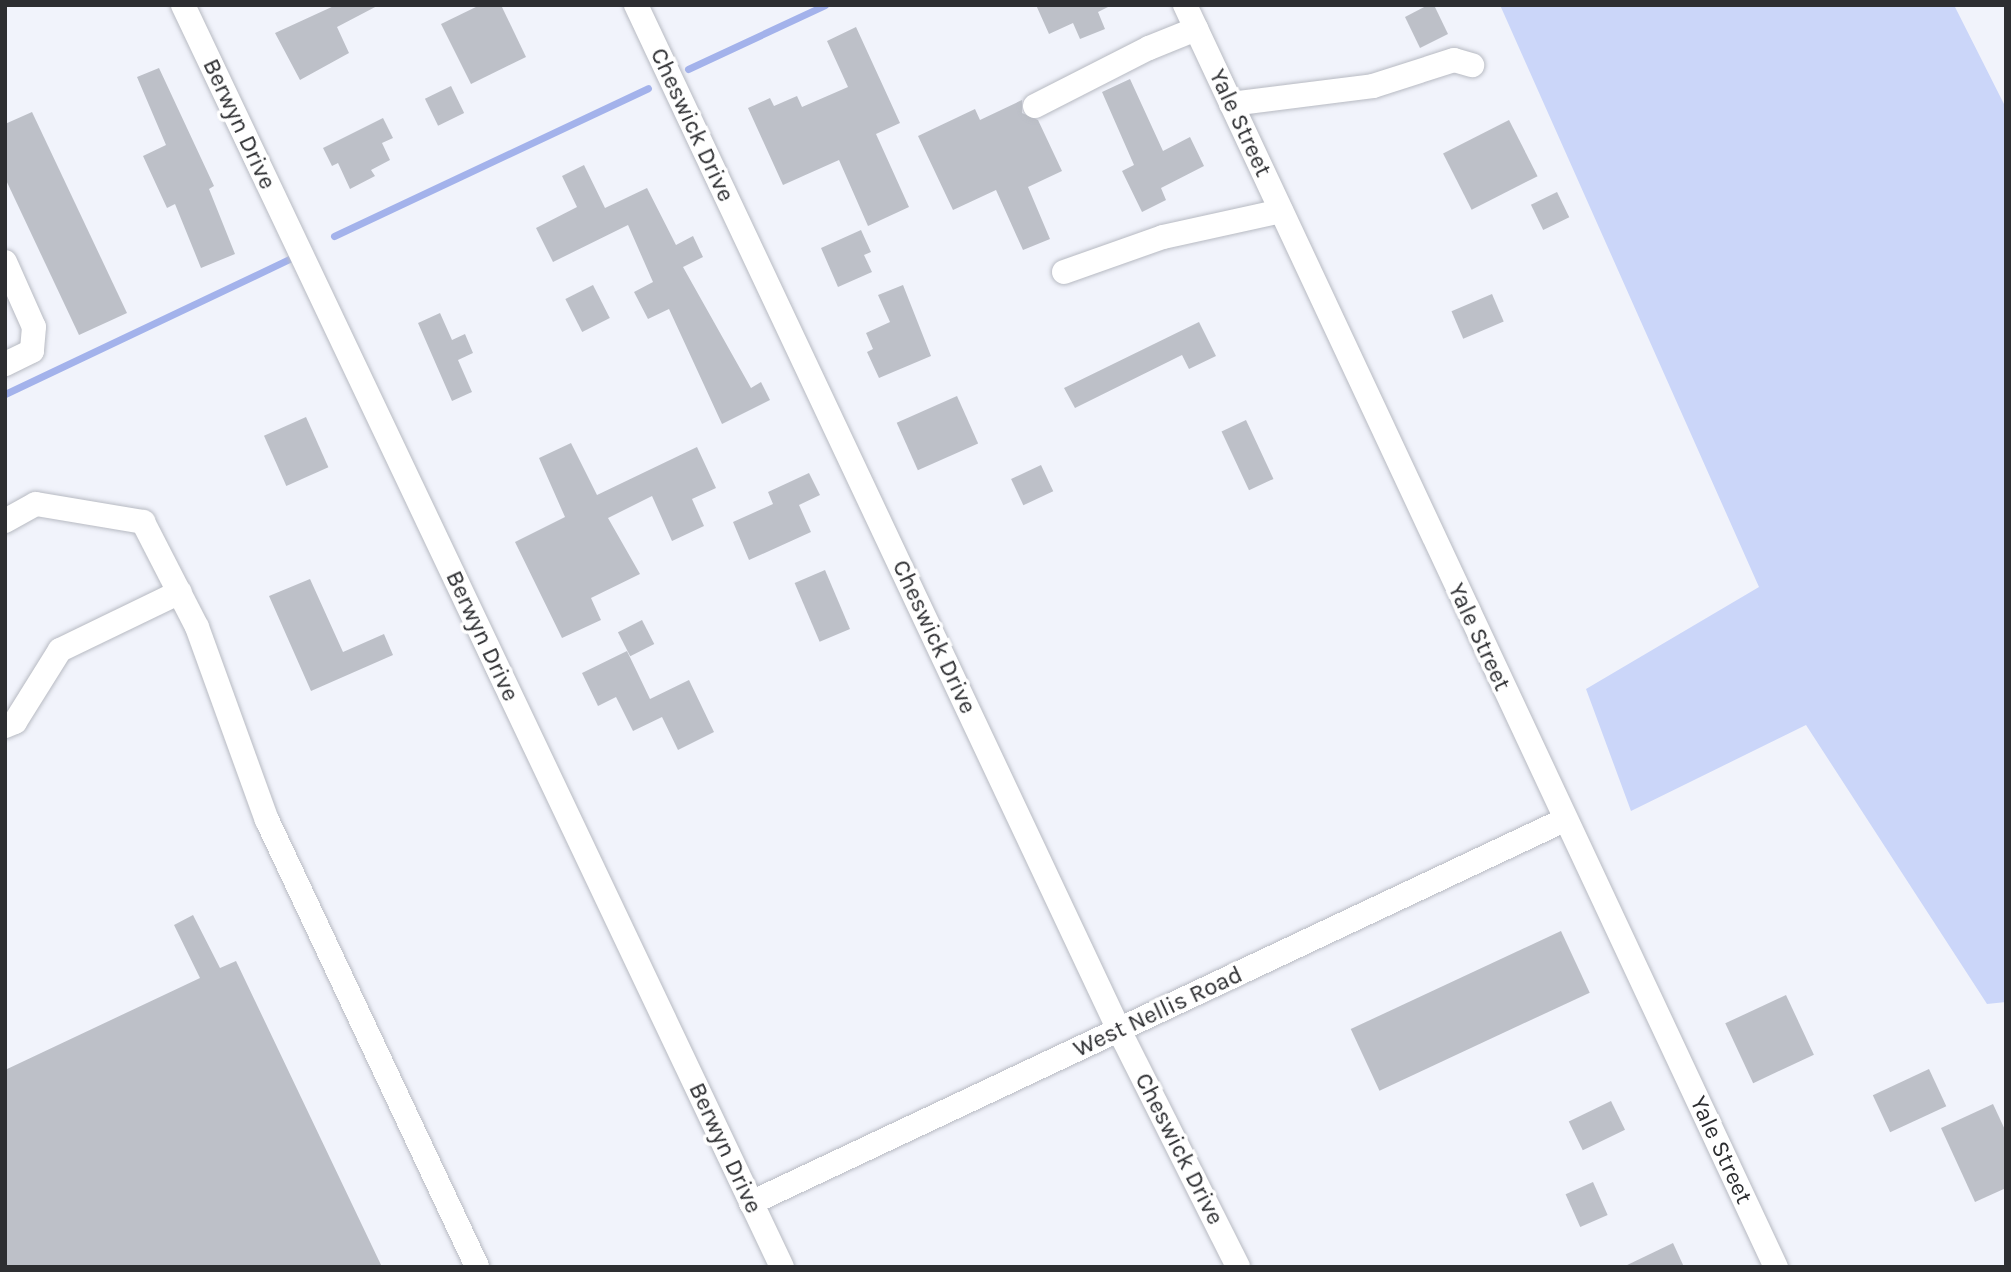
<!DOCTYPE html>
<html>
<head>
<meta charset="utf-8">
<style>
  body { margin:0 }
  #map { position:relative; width:2011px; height:1272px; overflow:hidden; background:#f1f3fb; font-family:Karla,sans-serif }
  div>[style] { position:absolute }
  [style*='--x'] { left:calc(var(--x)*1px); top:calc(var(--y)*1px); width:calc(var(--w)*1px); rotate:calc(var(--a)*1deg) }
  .green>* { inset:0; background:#cbd6f9 }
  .stream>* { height:7px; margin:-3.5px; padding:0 3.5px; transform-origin:3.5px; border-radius:3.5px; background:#a3b2eb }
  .building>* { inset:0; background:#bdc0c8; transform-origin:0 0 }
  .roads { filter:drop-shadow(0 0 2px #b7bac2) drop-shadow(0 0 2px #b7bac2) }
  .minor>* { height:24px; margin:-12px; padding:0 12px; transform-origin:12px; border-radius:12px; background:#fff }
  span { translate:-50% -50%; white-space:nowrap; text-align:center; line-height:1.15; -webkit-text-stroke:7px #fff; paint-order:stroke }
  .street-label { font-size:24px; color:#2d2e31 }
  .frame { position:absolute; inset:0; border:7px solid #2d2e31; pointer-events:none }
</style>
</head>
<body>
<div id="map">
  <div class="green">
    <i style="clip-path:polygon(1500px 5px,1954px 5px,2006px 108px,2006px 1002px,1987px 1004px,1806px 725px,1631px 811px,1586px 689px,1759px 587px)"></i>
  </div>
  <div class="stream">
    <i style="--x:688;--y:69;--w:151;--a:-25"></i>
    <i style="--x:334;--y:236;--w:347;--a:-25.2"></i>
    <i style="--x:5;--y:394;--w:319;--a:-25.4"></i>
  </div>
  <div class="building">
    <i style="clip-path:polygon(336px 5px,379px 5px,337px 27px,349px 53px,300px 80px,275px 33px)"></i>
    <i style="clip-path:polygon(480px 5px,501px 5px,526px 57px,471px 84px,441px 24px)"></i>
    <i style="clip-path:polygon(1036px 5px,1112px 5px,1098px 12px,1105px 29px,1080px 39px,1073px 23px,1049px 34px)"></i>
    <i style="clip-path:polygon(1428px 5px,1434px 5px,1448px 34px,1420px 48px,1405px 17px)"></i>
    <i style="clip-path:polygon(856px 27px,900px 123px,876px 134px,909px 207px,868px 226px,839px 160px,783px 185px,748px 108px,770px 98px,774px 106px,797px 96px,802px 107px,848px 87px,827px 41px)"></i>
    <i style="clip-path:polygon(159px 68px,214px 186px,209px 189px,235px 254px,201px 268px,175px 204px,167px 208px,143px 156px,166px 145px,137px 77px)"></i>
    <i style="clip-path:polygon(1130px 79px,1163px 151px,1190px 137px,1204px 166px,1161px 188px,1166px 200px,1142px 212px,1122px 171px,1134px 165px,1102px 92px)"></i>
    <i style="left:451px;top:86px;width:30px;height:29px;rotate:64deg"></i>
    <i style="clip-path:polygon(1022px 100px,1022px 113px,1038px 120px,1062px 171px,1028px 187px,1050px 239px,1023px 250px,996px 190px,953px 210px,918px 136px,975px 109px,980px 120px)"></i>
    <i style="clip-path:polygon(32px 112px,127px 313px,79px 335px,5px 178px,5px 124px)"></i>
    <i style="clip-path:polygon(383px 118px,393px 138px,382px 143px,390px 160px,371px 170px,375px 176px,350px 189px,338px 163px,332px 166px,323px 148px)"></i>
    <i style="left:1509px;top:120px;width:63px;height:74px;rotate:63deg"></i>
    <i style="clip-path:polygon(584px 165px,605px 208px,647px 188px,676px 245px,693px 236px,703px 257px,683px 267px,751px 388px,761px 382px,770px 400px,722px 424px,669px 309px,648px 319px,634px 292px,653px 282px,628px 225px,553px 262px,536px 228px,577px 207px,562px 176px)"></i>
    <i style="left:1557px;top:192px;width:28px;height:29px;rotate:64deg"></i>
    <i style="clip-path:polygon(861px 230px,871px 252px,864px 255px,872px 272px,838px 287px,821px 248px)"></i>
    <i style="left:593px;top:285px;width:37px;height:31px;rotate:63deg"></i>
    <i style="clip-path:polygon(903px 285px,931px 356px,879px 378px,867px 352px,873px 349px,866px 333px,890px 322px,878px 295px)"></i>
    <i style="left:1492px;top:294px;width:30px;height:44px;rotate:67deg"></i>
    <i style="clip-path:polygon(440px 313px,452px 340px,465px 334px,473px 353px,458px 360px,472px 392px,452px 401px,418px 323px)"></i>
    <i style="clip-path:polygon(1199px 322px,1216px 356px,1189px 369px,1182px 355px,1075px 408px,1064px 388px)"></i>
    <i style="left:957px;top:396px;width:52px;height:66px;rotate:66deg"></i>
    <i style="left:306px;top:417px;width:55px;height:46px;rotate:66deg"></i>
    <i style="left:1246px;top:420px;width:65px;height:27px;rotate:65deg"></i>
    <i style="clip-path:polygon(571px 443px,597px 495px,697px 447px,716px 488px,692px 499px,704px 526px,672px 541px,652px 496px,608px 518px,640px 574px,591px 598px,601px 620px,562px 638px,515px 542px,565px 517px,539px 458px)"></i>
    <i style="left:1041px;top:465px;width:29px;height:33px;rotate:65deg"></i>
    <i style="clip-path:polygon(809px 473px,820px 495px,799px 505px,811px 532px,749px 560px,733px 522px,773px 504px,768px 492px)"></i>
    <i style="left:825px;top:570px;width:64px;height:33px;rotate:67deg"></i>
    <i style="clip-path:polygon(310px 579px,343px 652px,384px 634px,393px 655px,311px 691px,269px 596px)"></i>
    <i style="left:642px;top:620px;width:27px;height:27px;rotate:63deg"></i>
    <i style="clip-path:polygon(627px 651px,650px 699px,689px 680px,714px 732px,678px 750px,662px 717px,633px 731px,616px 697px,598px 706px,582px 673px)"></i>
    <i style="clip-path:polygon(193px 915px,220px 968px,236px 961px,382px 1267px,5px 1267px,5px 1070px,200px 978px,174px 925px)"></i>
    <i style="left:1561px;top:931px;width:68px;height:232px;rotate:65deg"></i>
    <i style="left:1786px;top:995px;width:66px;height:67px;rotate:65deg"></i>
    <i style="left:1929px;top:1069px;width:41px;height:62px;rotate:65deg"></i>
    <i style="left:1611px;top:1101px;width:32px;height:47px;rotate:64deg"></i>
    <i style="clip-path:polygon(1993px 1104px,2006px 1132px,2006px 1188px,1975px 1202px,1941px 1128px)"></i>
    <i style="left:1593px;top:1182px;width:36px;height:30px;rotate:66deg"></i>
    <i style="clip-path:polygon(1673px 1243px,1684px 1267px,1623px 1267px)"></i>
  </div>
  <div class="roads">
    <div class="minor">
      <i style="--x:183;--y:5;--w:1397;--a:64.61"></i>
      <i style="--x:636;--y:5;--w:1133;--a:64.77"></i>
      <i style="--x:1119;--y:1030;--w:265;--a:63.3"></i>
      <i style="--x:1185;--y:5;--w:1394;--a:64.91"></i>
      <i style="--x:1231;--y:104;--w:143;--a:-7.2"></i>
      <i style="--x:1373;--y:86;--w:85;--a:-17.8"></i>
      <i style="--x:1454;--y:60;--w:19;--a:16"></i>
      <i style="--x:1035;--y:106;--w:128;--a:-27"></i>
      <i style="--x:1149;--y:48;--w:51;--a:-22"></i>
      <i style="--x:5;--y:262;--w:71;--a:66"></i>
      <i style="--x:34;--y:327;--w:24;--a:95"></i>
      <i style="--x:32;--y:351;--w:30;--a:154"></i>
      <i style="--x:1064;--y:272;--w:105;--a:-19.5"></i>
      <i style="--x:1163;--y:237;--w:121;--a:-12.4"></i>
      <i style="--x:5;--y:521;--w:35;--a:-29"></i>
      <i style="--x:36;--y:504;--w:109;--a:9.5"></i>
      <i style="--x:143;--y:522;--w:118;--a:62.8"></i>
      <i style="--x:197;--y:627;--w:205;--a:70.1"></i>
      <i style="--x:267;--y:820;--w:494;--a:64.8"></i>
      <i style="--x:5;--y:726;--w:11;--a:-22"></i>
      <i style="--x:15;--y:722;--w:85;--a:-58"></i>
      <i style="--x:60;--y:650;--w:133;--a:-25.8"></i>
      <i style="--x:751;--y:1203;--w:899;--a:-25.22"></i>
    </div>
  </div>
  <div class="street-label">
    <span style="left:1240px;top:123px;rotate:65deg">Yale Street</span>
    <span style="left:239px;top:124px;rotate:65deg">Berwyn Drive</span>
    <span style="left:692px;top:125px;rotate:65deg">Cheswick Drive</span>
    <span style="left:482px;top:636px;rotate:65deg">Berwyn Drive</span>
    <span style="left:934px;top:637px;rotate:65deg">Cheswick Drive</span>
    <span style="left:1479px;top:637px;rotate:65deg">Yale Street</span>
    <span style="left:1158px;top:1012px;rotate:-25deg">West Nellis Road</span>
    <span style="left:725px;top:1148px;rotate:65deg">Berwyn Drive</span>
    <span style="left:1179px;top:1149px;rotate:63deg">Cheswick Drive</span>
    <span style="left:1721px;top:1150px;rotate:65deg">Yale Street</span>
  </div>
  <div class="frame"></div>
</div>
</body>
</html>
